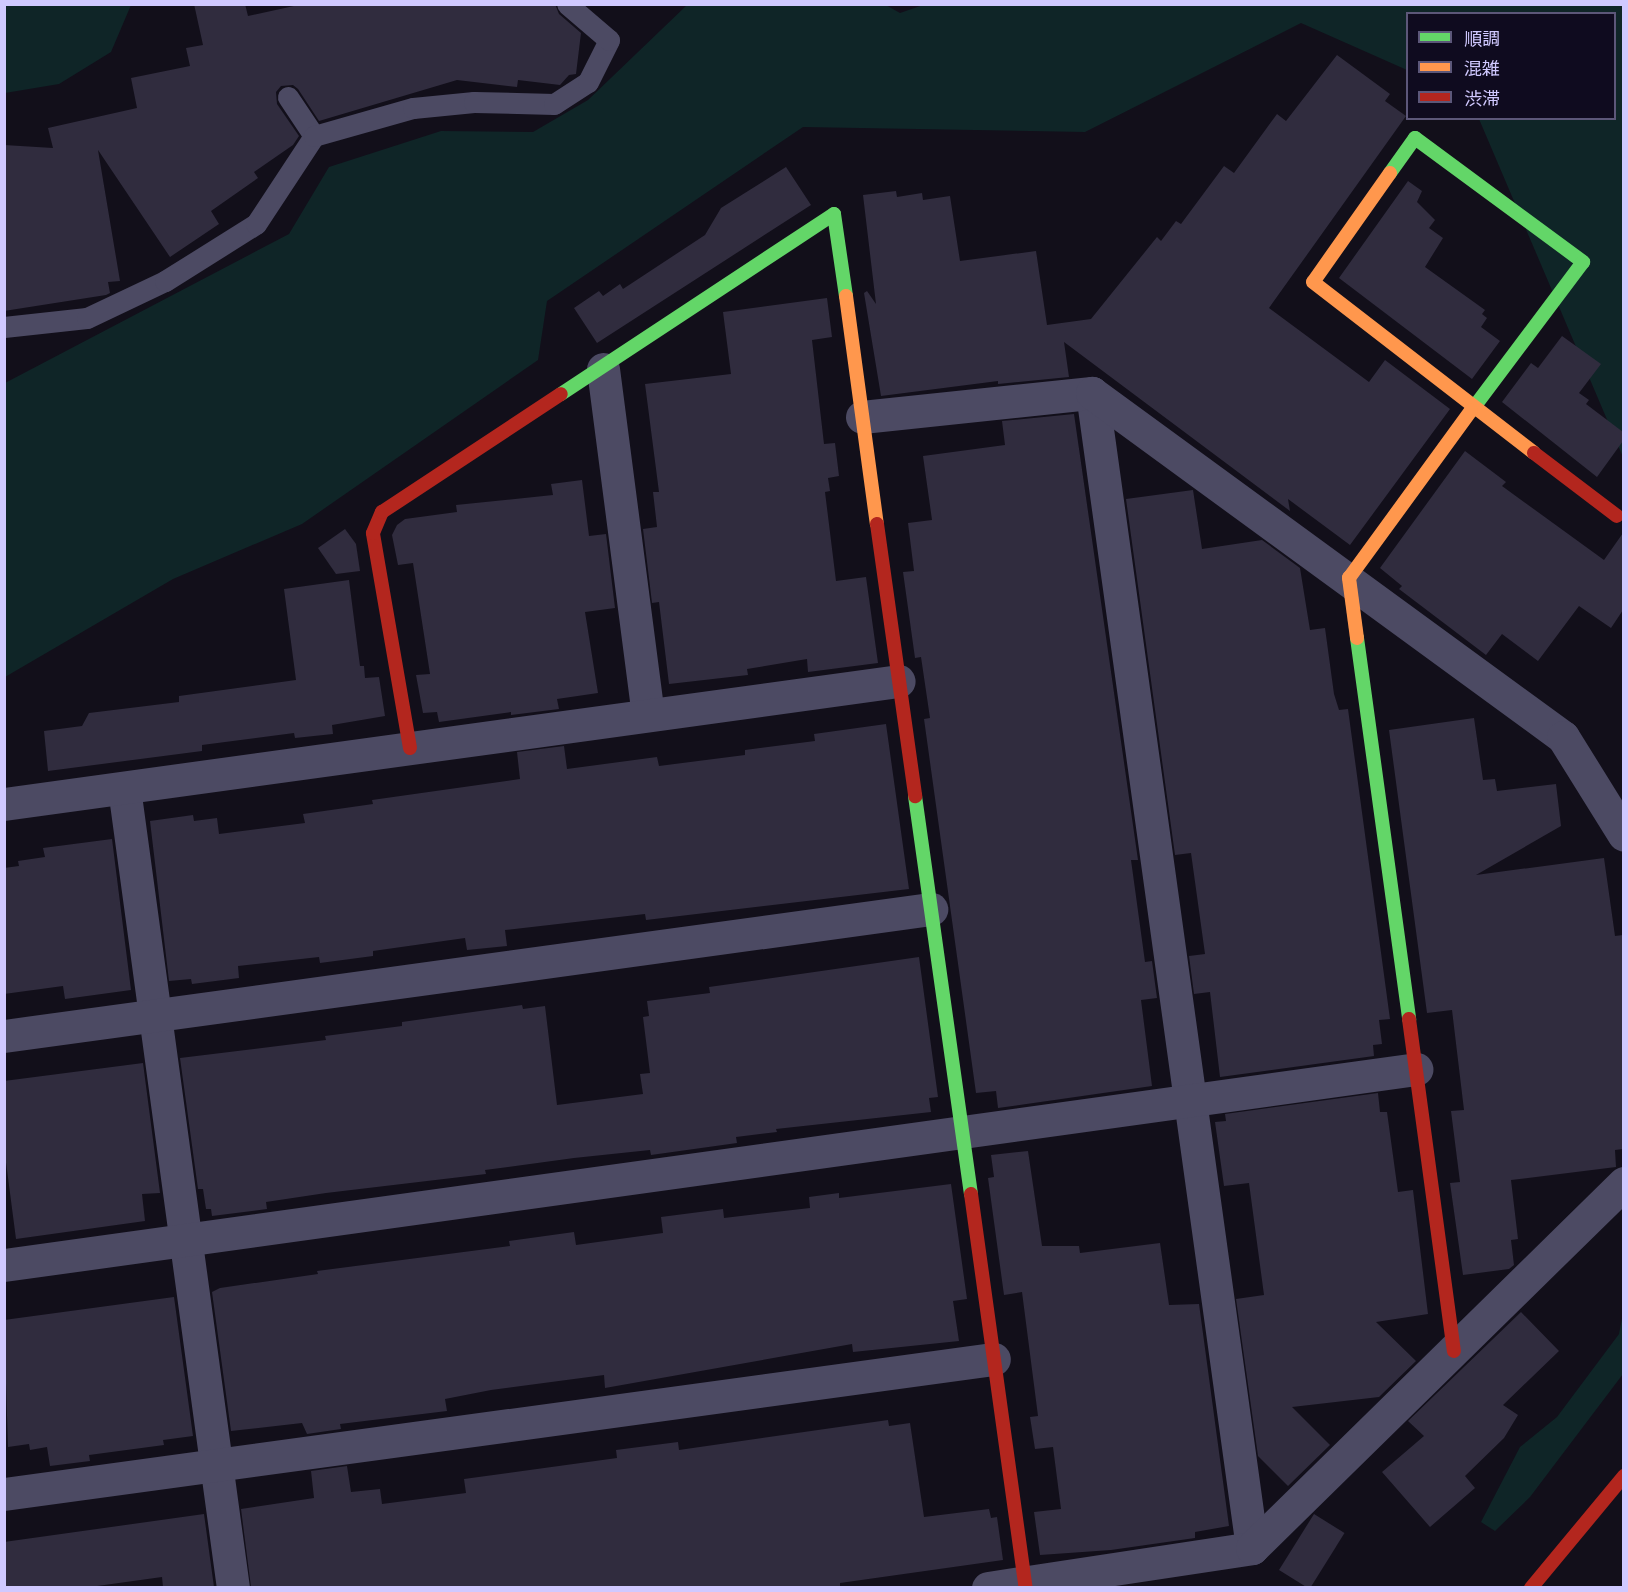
<!DOCTYPE html>
<html>
<head>
<meta charset="utf-8">
<style>
  body { margin:0 }
  #map { position:relative; width:1628px; height:1592px; overflow:hidden; background:#120f1a; font-family:Montserrat,"Noto Sans JP",sans-serif }
  div>[style] { position:absolute }
  [style*='--x'] { left:calc(var(--x)*1px); top:calc(var(--y)*1px); width:calc(var(--w)*1px); rotate:calc(var(--a)*1deg) }
  .green>* { inset:0; background:#0f2527 }
  .building>* { inset:0; background:#302c3e; transform-origin:0 0 }
  .lane>* { height:21px; margin:-10.5px; padding:0 10.5px; transform-origin:10.5px; border-radius:10.5px; background:#4c4a63 }
  .street>* { height:33px; margin:-16.5px; padding:0 16.5px; transform-origin:16.5px; border-radius:16.5px; background:#4c4a63 }
  .fast>* { height:14px; margin:-7px; padding:0 7px; transform-origin:7px; border-radius:7px; background:#63d668 }
  .slow>* { height:14px; margin:-7px; padding:0 7px; transform-origin:7px; border-radius:7px; background:#ff974d }
  .jam>* { height:14px; margin:-7px; padding:0 7px; transform-origin:7px; border-radius:7px; background:#b3261e }
  span { translate:-50% -50%; white-space:nowrap; text-align:center; line-height:1.15; -webkit-text-stroke:5px #0f0b1f; paint-order:stroke }
  .frame { position:absolute; inset:0; border:6px solid #d0c9ff; pointer-events:none }
  .legend { position:absolute; left:1406px; top:12px; width:210px; height:108px; box-sizing:border-box; background:#0f0b1f; border:2px solid #5c5779; margin:0; padding:8px 10px; list-style:none; font-size:18px; color:#d0c9ff }
  .legend li { display:flex; align-items:center; gap:12px; height:30px }
  .legend b { width:30px; border:2px solid #5c5779 }
</style>
</head>
<body>
<div id="map">
  <div class="green">
    <i style="clip-path:polygon(5px 4px,131px 4px,131px 5px,111px 52px,59px 84px,5px 93px)"></i>
    <i style="clip-path:polygon(884px 4px,900px 13px,926px 4px,1623px 5px,1623px 457px,1479px 119px,1614px 118px,1614px 14px,1408px 14px,1407px 70px,1301px 23px,1085px 132px,803px 127px,547px 301px,538px 360px,302px 524px,173px 579px,5px 677px,5px 383px,289px 234px,329px 167px,441px 131px,533px 132px,588px 100px,687px 5px)"></i>
    <i style="clip-path:polygon(1623px 1313px,1623px 1374px,1530px 1497px,1495px 1531px,1481px 1522px,1520px 1447px,1557px 1417px,1619px 1334px)"></i>
  </div>
  <div class="building">
    <i style="clip-path:polygon(194px 4px,245px 4px,248px 16px,303px 4px,555px 4px,559px 14px,581px 33px,576px 74px,569px 75px,560px 85px,518px 80px,517px 87px,457px 80px,319px 121px,298px 89px,293px 85px,281px 86px,276px 92px,277px 104px,299px 136px,293px 145px,254px 172px,258px 178px,211px 211px,219px 224px,170px 257px,98px 150px,120px 281px,108px 282px,110px 293px,106px 295px,4px 311px,4px 145px,53px 148px,48px 128px,137px 108px,131px 78px,190px 66px,186px 48px,203px 45px)"></i>
    <i style="clip-path:polygon(1337px 55px,1390px 94px,1385px 101px,1406px 116px,1269px 308px,1369px 382px,1385px 360px,1450px 409px,1350px 545px,1288px 499px,1290px 511px,1064px 342px,1069px 377px,998px 384px,998px 381px,881px 396px,864px 293px,867px 291px,876px 304px,863px 195px,896px 191px,897px 197px,922px 193px,923px 200px,950px 196px,960px 261px,1036px 251px,1047px 325px,1091px 319px,1157px 237px,1161px 241px,1176px 221px,1181px 224px,1224px 166px,1234px 173px,1277px 114px,1286px 121px)"></i>
    <i style="clip-path:polygon(786px 167px,811px 205px,597px 343px,574px 308px,599px 291px,603px 296px,620px 284px,623px 289px,705px 235px,721px 208px)"></i>
    <i style="clip-path:polygon(1408px 181px,1422px 191px,1417px 202px,1435px 220px,1429px 228px,1443px 238px,1425px 267px,1485px 310px,1482px 314px,1487px 318px,1481px 327px,1500px 341px,1472px 379px,1339px 278px)"></i>
    <i style="clip-path:polygon(827px 298px,832px 337px,812px 340px,824px 444px,835px 443px,839px 476px,828px 478px,830px 491px,825px 492px,836px 581px,866px 577px,878px 663px,808px 672px,807px 659px,747px 669px,748px 675px,669px 684px,659px 602px,652px 603px,643px 529px,657px 527px,653px 492px,659px 492px,645px 384px,731px 374px,723px 312px)"></i>
    <i style="clip-path:polygon(1562px 336px,1601px 364px,1579px 393px,1589px 400px,1586px 404px,1623px 432px,1623px 441px,1597px 477px,1502px 402px,1531px 363px,1538px 368px)"></i>
    <i style="clip-path:polygon(1074px 414px,1138px 860px,1131px 860px,1145px 962px,1152px 961px,1157px 998px,1141px 1000px,1152px 1086px,998px 1108px,996px 1091px,976px 1093px,924px 719px,930px 718px,921px 657px,915px 658px,903px 572px,914px 571px,908px 523px,932px 520px,923px 456px,1005px 445px,1002px 421px)"></i>
    <i style="clip-path:polygon(1465px 451px,1506px 482px,1502px 486px,1604px 560px,1623px 533px,1623px 610px,1611px 628px,1579px 606px,1538px 661px,1502px 634px,1486px 655px,1399px 589px,1402px 586px,1380px 568px)"></i>
    <i style="clip-path:polygon(582px 480px,589px 536px,606px 534px,615px 608px,585px 612px,598px 693px,557px 699px,559px 709px,511px 715px,511px 712px,439px 722px,437px 712px,423px 713px,416px 675px,430px 674px,413px 563px,398px 565px,392px 535px,397px 525px,405px 519px,457px 512px,456px 505px,553px 495px,551px 484px)"></i>
    <i style="clip-path:polygon(1193px 490px,1202px 549px,1262px 540px,1300px 568px,1310px 630px,1325px 628px,1334px 694px,1339px 710px,1348px 709px,1390px 1019px,1379px 1020px,1382px 1044px,1373px 1045px,1374px 1056px,1220px 1077px,1210px 992px,1194px 994px,1189px 956px,1205px 954px,1191px 853px,1175px 855px,1126px 499px)"></i>
    <i style="clip-path:polygon(345px 529px,356px 544px,360px 571px,336px 574px,318px 548px)"></i>
    <i style="clip-path:polygon(349px 580px,360px 666px,364px 666px,365px 678px,379px 677px,385px 716px,332px 725px,333px 734px,295px 738px,294px 733px,202px 745px,202px 751px,48px 771px,44px 731px,82px 726px,89px 713px,179px 702px,179px 696px,296px 680px,284px 589px)"></i>
    <i style="clip-path:polygon(1474px 718px,1483px 780px,1495px 779px,1497px 791px,1556px 784px,1561px 826px,1476px 875px,1604px 858px,1615px 936px,1623px 935px,1623px 1149px,1615px 1150px,1616px 1167px,1511px 1180px,1518px 1239px,1511px 1240px,1514px 1265px,1509px 1269px,1463px 1275px,1450px 1183px,1460px 1182px,1451px 1111px,1464px 1110px,1452px 1010px,1427px 1013px,1389px 730px)"></i>
    <i style="clip-path:polygon(886px 724px,909px 889px,646px 920px,645px 914px,505px 930px,507px 946px,467px 950px,465px 938px,373px 951px,373px 956px,320px 963px,319px 957px,238px 966px,239px 978px,192px 984px,191px 979px,169px 981px,150px 821px,193px 815px,194px 821px,217px 818px,219px 834px,305px 823px,303px 814px,373px 804px,372px 800px,520px 779px,517px 752px,564px 746px,567px 769px,657px 757px,659px 766px,745px 755px,745px 750px,815px 741px,814px 734px)"></i>
    <i style="clip-path:polygon(112px 839px,131px 990px,65px 999px,63px 986px,4px 994px,4px 868px,19px 866px,18px 861px,45px 857px,43px 848px)"></i>
    <i style="clip-path:polygon(919px 957px,938px 1097px,929px 1098px,931px 1112px,776px 1129px,777px 1132px,736px 1137px,737px 1143px,651px 1155px,650px 1150px,574px 1158px,485px 1170px,486px 1174px,326px 1193px,266px 1202px,267px 1209px,212px 1216px,211px 1209px,206px 1209px,203px 1189px,198px 1189px,180px 1058px,326px 1040px,325px 1036px,402px 1026px,402px 1022px,522px 1005px,523px 1009px,545px 1006px,557px 1105px,643px 1094px,640px 1074px,650px 1073px,643px 1017px,649px 1016px,647px 1001px,710px 993px,709px 987px)"></i>
    <i style="clip-path:polygon(143px 1063px,160px 1193px,142px 1194px,145px 1221px,16px 1239px,4px 1147px,4px 1081px)"></i>
    <i style="clip-path:polygon(1378px 1093px,1380px 1112px,1387px 1112px,1398px 1192px,1413px 1190px,1428px 1314px,1376px 1322px,1416px 1361px,1379px 1397px,1292px 1407px,1330px 1445px,1288px 1486px,1258px 1456px,1236px 1299px,1264px 1295px,1249px 1183px,1224px 1186px,1215px 1122px,1226px 1121px,1225px 1114px)"></i>
    <i style="clip-path:polygon(1028px 1151px,1042px 1246px,1079px 1246px,1080px 1253px,1160px 1243px,1169px 1305px,1199px 1304px,1229px 1526px,1195px 1532px,1195px 1538px,1111px 1550px,1040px 1555px,1034px 1512px,1061px 1509px,1053px 1447px,1035px 1449px,1030px 1417px,1038px 1416px,1022px 1292px,1004px 1295px,988px 1178px,994px 1177px,991px 1155px)"></i>
    <i style="clip-path:polygon(951px 1184px,967px 1299px,953px 1301px,959px 1341px,853px 1352px,852px 1344px,605px 1388px,604px 1375px,491px 1390px,445px 1399px,447px 1411px,340px 1424px,341px 1429px,307px 1434px,302px 1423px,231px 1431px,212px 1292px,220px 1288px,318px 1274px,317px 1271px,510px 1246px,509px 1241px,574px 1232px,576px 1245px,663px 1233px,661px 1217px,723px 1209px,724px 1218px,810px 1208px,809px 1197px,839px 1193px,839px 1198px)"></i>
    <i style="clip-path:polygon(174px 1297px,193px 1436px,163px 1440px,164px 1445px,89px 1455px,90px 1461px,50px 1466px,47px 1447px,30px 1450px,29px 1444px,8px 1447px,4px 1320px)"></i>
    <i style="clip-path:polygon(1521px 1312px,1559px 1351px,1503px 1405px,1518px 1415px,1504px 1438px,1465px 1476px,1475px 1488px,1430px 1527px,1382px 1472px,1424px 1436px,1408px 1421px)"></i>
    <i style="clip-path:polygon(888px 1420px,889px 1426px,910px 1423px,924px 1517px,989px 1509px,991px 1518px,997px 1517px,1003px 1560px,840px 1583px,840px 1587px,251px 1587px,241px 1509px,314px 1498px,311px 1471px,347px 1466px,351px 1492px,380px 1489px,382px 1504px,466px 1493px,464px 1479px,617px 1458px,616px 1450px,678px 1442px,679px 1450px)"></i>
    <i style="clip-path:polygon(204px 1514px,214px 1587px,163px 1587px,162px 1577px,90px 1587px,4px 1587px,4px 1542px)"></i>
    <i style="left:1314px;top:1514px;width:36px;height:66px;rotate:32deg"></i>
  </div>
  <div class="lane">
    <i style="--x:288;--y:97;--w:47;--a:56.3"></i>
    <i style="--x:4;--y:327;--w:83;--a:-6.2"></i>
    <i style="--x:87;--y:318;--w:86;--a:-25.4"></i>
    <i style="--x:165;--y:281;--w:107;--a:-32.1"></i>
    <i style="--x:256;--y:224;--w:105;--a:-56.6"></i>
    <i style="--x:314;--y:136;--w:103;--a:-15.8"></i>
    <i style="--x:413;--y:108;--w:61;--a:-5.6"></i>
    <i style="--x:474;--y:102;--w:80;--a:1.4"></i>
    <i style="--x:554;--y:104;--w:40;--a:-32.9"></i>
    <i style="--x:588;--y:82;--w:47;--a:-63.4"></i>
    <i style="--x:609;--y:40;--w:55;--a:-139.4"></i>
  </div>
  <div class="street">
    <i style="--x:603;--y:369;--w:349;--a:82.6"></i>
    <i style="--x:1092;--y:393;--w:1166;--a:82.11"></i>
    <i style="--x:862;--y:417;--w:231;--a:-6"></i>
    <i style="--x:1092;--y:393;--w:583;--a:36.14"></i>
    <i style="--x:1563;--y:737;--w:115;--a:58.1"></i>
    <i style="--x:124;--y:788;--w:807;--a:82.24"></i>
    <i style="--x:4;--y:804;--w:903;--a:-7.83"></i>
    <i style="--x:4;--y:1036;--w:936;--a:-7.8"></i>
    <i style="--x:4;--y:1265;--w:1426;--a:-7.9"></i>
    <i style="--x:4;--y:1494;--w:999;--a:-7.77"></i>
    <i style="--x:988;--y:1588;--w:267;--a:-8.6"></i>
    <i style="--x:1252;--y:1548;--w:521;--a:-44.46"></i>
  </div>
  <div class="fast">
    <i style="--x:1390;--y:173;--w:43;--a:-54.5"></i>
    <i style="--x:1415;--y:138;--w:209;--a:36.4"></i>
    <i style="--x:1583;--y:262;--w:186;--a:126.9"></i>
    <i style="--x:561;--y:394;--w:327;--a:-33.4"></i>
    <i style="--x:834;--y:214;--w:83;--a:81.7"></i>
    <i style="--x:1357;--y:638;--w:385;--a:82.2"></i>
    <i style="--x:915;--y:796;--w:402;--a:82"></i>
  </div>
  <div class="slow">
    <i style="--x:1390;--y:173;--w:133;--a:125.2"></i>
    <i style="--x:1313;--y:282;--w:279;--a:37.7"></i>
    <i style="--x:846;--y:296;--w:230;--a:82.3"></i>
    <i style="--x:1357;--y:638;--w:61;--a:-97.6"></i>
    <i style="--x:1349;--y:578;--w:207;--a:-53.9"></i>
  </div>
  <div class="jam">
    <i style="--x:1534;--y:453;--w:104;--a:37.2"></i>
    <i style="--x:877;--y:524;--w:275;--a:82"></i>
    <i style="--x:410;--y:748;--w:218;--a:-99.8"></i>
    <i style="--x:373;--y:533;--w:23;--a:-67"></i>
    <i style="--x:382;--y:512;--w:214;--a:-33.4"></i>
    <i style="--x:1409;--y:1019;--w:335;--a:82.3"></i>
    <i style="--x:971;--y:1194;--w:398;--a:82.1"></i>
    <i style="--x:1531;--y:1588;--w:146;--a:-50.3"></i>
  </div>
  <div class="frame"></div>
  <ul class="legend">
  <li><b style="height:8px;background:#63d668"></b>順調</li>
  <li><b style="height:8px;background:#ff974d"></b>混雑</li>
  <li><b style="height:8px;background:#b3261e"></b>渋滞</li>
  </ul>
</div>
</body>
</html>
